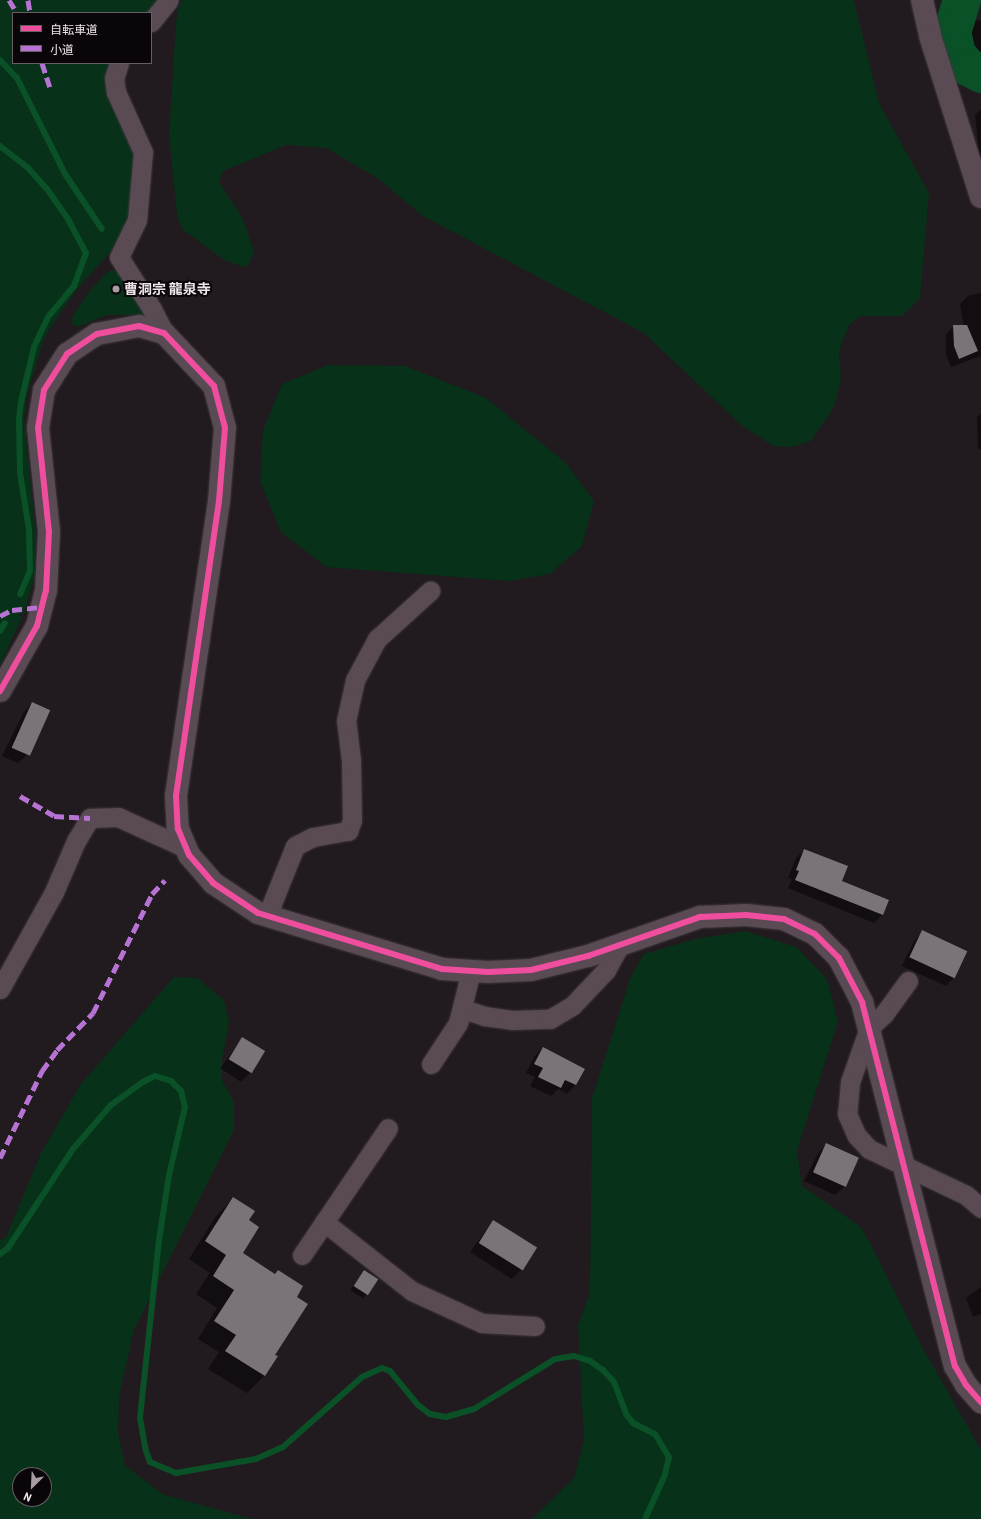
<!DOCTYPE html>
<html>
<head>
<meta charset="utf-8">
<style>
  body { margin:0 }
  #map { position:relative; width:981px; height:1519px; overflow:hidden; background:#211a1e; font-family:Barlow,"Noto Sans JP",sans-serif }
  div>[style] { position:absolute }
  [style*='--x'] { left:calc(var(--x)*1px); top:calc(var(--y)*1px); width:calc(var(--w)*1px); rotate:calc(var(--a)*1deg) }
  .green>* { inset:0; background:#083119 }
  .shadow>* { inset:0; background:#0007 }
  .stream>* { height:6px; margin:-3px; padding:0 3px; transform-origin:3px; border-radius:3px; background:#0a5128 }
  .river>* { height:38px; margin:-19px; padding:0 19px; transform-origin:19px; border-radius:19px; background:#0a5128 }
  .building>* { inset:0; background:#7a7377; transform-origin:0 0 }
  .roads { filter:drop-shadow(0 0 1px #3d373b) drop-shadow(0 0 1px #3d373b) }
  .minor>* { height:19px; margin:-9.5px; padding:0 9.5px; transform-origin:9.5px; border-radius:9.5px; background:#594a54 }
  .tertiary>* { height:22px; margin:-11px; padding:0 11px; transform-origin:11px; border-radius:11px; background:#594a54 }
  .quiet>* { height:5px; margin-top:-2.5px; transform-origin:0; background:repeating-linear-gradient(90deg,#b673d3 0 10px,transparent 0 15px) }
  .cycleway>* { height:6px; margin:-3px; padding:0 3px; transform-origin:3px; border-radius:3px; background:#ef4d9e }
  .dots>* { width:11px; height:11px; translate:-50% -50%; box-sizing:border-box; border:2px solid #090508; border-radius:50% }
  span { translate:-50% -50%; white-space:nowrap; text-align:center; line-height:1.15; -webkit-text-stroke:4px #090508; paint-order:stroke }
  .poi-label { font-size:14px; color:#eee4ea; font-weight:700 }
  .left { translate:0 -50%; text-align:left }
  .legend { position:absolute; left:12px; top:12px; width:140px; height:52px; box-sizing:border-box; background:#090508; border:1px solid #655e62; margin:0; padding:5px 7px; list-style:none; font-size:12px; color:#eee4ea }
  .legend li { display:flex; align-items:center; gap:8px; height:20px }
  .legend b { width:20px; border:1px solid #655e62 }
  .north { position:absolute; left:12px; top:1467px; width:40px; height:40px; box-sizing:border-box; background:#090508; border:1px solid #655e62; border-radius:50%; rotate:204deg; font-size:11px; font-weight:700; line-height:16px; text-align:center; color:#eee4ea }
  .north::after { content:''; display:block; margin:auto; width:14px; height:18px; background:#a69da3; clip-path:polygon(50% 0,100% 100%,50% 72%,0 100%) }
</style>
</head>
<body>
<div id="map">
  <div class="green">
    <i style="clip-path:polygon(0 0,159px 0,148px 13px,13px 13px,13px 63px,111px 63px,135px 159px,134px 189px,127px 219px,113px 249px,78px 288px,50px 328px,43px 342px,27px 395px,24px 416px,36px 537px,35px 575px,24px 613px,18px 615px,22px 617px,0 665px)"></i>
    <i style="clip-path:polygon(183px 0,854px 0,879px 103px,929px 193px,920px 298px,902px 316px,860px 316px,849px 325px,839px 351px,841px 380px,834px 407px,811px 441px,791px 447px,773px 446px,741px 425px,644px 333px,423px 216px,377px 178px,326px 148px,286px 145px,223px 171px,219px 182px,243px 219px,254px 251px,250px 263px,244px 267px,224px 260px,182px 229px,177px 215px,169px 136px,176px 22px,179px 5px)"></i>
    <i style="clip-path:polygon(113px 270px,119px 271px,146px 315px,107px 315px,77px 327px,71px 323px,74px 314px,90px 291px,106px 273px)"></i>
    <i style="clip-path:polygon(328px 365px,405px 366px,486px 398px,566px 463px,594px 501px,582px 546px,550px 574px,509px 581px,326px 567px,281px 532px,260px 481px,263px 430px,282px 384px)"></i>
    <i style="clip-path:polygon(745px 931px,796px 947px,827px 979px,838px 1021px,797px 1151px,802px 1186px,861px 1227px,871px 1245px,920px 1343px,981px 1450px,981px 1519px,532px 1519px,574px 1478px,584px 1440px,578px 1326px,590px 1292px,592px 1098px,631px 976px,644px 954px,695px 939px)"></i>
    <i style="clip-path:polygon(evenodd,174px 977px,197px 978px,224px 1000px,229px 1023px,222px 1060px,222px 1080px,234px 1102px,234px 1130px,134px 1330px,119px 1397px,118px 1433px,125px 1465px,162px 1494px,252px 1519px,0 1519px,0 1240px,6px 1237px,41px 1153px,81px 1084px,174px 977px,20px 1475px,44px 1475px,44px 1499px,20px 1499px,20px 1475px)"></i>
  </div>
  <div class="shadow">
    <i style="clip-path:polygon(971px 19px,981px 21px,981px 71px,952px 66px,957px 33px)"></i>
    <i style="clip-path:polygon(981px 109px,981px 171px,975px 115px)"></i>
    <i style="clip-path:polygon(981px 293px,981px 356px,951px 367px,946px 355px,946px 334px,954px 326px,964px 326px,960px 304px,968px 296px)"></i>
    <i style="clip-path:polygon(981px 413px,981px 449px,978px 449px,977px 417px)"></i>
    <i style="clip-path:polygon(32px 703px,48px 711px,27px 755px,18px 763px,2px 756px,24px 712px)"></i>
    <i style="clip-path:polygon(804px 850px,841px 881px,888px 900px,882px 915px,874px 923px,788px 888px,792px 879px,788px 878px,796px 858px)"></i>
    <i style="clip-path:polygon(923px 932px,954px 977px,946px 986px,902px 966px,914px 941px)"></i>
    <i style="clip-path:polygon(243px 1038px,250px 1073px,241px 1082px,220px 1068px)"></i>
    <i style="clip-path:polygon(543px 1048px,583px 1069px,575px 1085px,567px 1094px,558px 1089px,551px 1096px,530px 1086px,535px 1077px,526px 1073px,534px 1057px)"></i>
    <i style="clip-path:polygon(827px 1144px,857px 1159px,844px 1187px,835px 1195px,804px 1181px,818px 1153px)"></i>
    <i style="clip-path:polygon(233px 1199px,247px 1221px,242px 1253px,275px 1274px,278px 1271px,295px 1297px,274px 1355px,276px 1357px,264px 1376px,247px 1393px,208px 1369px,219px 1352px,198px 1339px,217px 1308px,196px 1294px,210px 1273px,189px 1259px,216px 1216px)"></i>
    <i style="clip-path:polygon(493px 1221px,521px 1270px,512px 1279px,470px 1252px)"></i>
    <i style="clip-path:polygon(364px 1271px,367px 1294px,363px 1298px,350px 1290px)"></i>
    <i style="clip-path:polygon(981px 1287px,981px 1314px,973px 1317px,966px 1298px)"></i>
  </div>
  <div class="stream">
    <i style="--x:0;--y:60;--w:25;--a:47"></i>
    <i style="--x:17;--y:78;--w:107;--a:63.4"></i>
    <i style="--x:65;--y:174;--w:66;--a:56.1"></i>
    <i style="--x:0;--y:146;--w:36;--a:38"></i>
    <i style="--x:28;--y:168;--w:28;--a:48"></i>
    <i style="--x:47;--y:189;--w:39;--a:55"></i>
    <i style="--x:69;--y:221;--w:36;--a:62"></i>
    <i style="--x:86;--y:253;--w:35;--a:110"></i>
    <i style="--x:74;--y:286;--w:40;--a:130"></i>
    <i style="--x:48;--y:317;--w:33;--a:115"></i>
    <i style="--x:34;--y:347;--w:57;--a:103.3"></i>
    <i style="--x:21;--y:402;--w:17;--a:97"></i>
    <i style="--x:19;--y:419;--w:54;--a:88.9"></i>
    <i style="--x:20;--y:473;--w:58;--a:81"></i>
    <i style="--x:29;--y:530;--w:41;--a:88.6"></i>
    <i style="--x:30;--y:571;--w:25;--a:113"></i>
    <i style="--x:0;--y:631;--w:9;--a:-58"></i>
    <i style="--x:0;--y:1254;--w:10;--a:-37"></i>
    <i style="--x:8;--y:1248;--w:118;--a:-56.7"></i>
    <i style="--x:73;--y:1149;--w:58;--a:-49.2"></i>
    <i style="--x:111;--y:1105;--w:39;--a:-36"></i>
    <i style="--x:143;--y:1082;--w:13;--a:-27"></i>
    <i style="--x:155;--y:1076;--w:17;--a:17"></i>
    <i style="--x:171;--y:1081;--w:14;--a:45"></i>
    <i style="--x:181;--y:1091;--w:16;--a:76"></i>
    <i style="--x:185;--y:1107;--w:70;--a:103.2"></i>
    <i style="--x:169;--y:1175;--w:66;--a:98.7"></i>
    <i style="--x:159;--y:1240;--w:179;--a:96.1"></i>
    <i style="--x:140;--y:1418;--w:34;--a:80"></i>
    <i style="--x:146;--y:1451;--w:12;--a:70"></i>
    <i style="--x:150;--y:1462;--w:28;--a:23"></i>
    <i style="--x:176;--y:1473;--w:81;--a:-9.9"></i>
    <i style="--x:256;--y:1459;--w:30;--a:-24"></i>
    <i style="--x:283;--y:1447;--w:106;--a:-41.5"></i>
    <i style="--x:362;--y:1377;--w:22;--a:-24"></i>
    <i style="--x:382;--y:1368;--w:9;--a:21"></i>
    <i style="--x:390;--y:1371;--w:44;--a:50.5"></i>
    <i style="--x:418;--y:1405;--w:15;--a:37"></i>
    <i style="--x:430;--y:1414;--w:16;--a:11"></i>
    <i style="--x:446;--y:1417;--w:29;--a:-16"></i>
    <i style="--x:474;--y:1409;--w:95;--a:-31.7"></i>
    <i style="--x:555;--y:1359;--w:19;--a:-9"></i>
    <i style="--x:574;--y:1356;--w:17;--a:17"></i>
    <i style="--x:590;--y:1361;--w:16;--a:35"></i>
    <i style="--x:603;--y:1370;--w:16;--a:47"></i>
    <i style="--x:614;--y:1382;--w:34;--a:69"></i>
    <i style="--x:626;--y:1414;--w:11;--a:52"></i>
    <i style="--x:633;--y:1423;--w:25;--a:27"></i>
    <i style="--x:655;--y:1434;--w:27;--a:59"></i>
    <i style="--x:669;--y:1457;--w:18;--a:103"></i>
    <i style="--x:665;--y:1475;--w:48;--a:114.4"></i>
  </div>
  <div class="river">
    <i style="--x:962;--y:0;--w:34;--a:107"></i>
    <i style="--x:952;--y:32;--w:23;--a:77"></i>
    <i style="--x:957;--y:54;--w:17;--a:50"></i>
    <i style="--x:968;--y:67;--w:15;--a:28"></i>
  </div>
  <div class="building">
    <i style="clip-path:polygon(953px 325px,967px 325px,978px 351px,959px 359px,954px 346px)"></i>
    <i style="left:32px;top:702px;width:20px;height:50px;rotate:24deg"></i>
    <i style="clip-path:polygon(804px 849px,848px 866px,842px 881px,889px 900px,883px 915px,795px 880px,799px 871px,796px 870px)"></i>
    <i style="left:922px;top:930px;width:50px;height:30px;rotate:25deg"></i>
    <i style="left:242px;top:1037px;width:27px;height:26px;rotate:31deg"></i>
    <i style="clip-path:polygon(543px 1047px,585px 1069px,576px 1085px,565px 1080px,561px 1088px,538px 1077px,543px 1068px,534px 1064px)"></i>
    <i style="left:826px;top:1143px;width:36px;height:32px;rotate:24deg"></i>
    <i style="clip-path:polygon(233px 1197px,255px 1211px,249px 1220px,259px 1227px,243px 1253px,275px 1274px,278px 1270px,303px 1286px,297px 1297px,308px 1304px,275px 1355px,278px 1356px,265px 1376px,225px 1351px,236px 1335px,214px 1321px,234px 1290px,213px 1276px,226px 1255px,205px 1241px)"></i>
    <i style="left:493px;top:1220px;width:52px;height:27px;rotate:32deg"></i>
    <i style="left:364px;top:1270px;width:17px;height:19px;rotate:33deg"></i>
  </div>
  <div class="roads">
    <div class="minor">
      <i style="--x:151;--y:22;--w:28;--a:-51"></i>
      <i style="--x:119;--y:63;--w:16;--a:108"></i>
      <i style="--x:114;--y:78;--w:14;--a:82"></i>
      <i style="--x:116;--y:92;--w:66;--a:65.8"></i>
      <i style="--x:143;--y:152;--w:68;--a:95"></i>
      <i style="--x:137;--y:220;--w:41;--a:115.9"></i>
      <i style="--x:119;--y:257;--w:62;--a:57.6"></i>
      <i style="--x:152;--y:309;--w:27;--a:63"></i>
      <i style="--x:267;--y:916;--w:75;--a:-68.2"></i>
      <i style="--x:295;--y:846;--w:20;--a:-27"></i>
      <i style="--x:313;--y:837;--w:36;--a:-10"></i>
      <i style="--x:348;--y:831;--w:12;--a:-70"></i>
      <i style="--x:352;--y:820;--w:60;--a:-91"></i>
      <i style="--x:351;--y:760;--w:39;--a:-97"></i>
      <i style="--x:346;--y:721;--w:42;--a:-77.6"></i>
      <i style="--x:355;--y:680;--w:47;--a:-61.8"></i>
      <i style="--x:377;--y:639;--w:72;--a:-42.2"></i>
      <i style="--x:908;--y:981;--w:41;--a:126"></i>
      <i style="--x:884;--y:1014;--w:21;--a:137"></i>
      <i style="--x:869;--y:1028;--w:57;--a:109.4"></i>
      <i style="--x:850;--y:1082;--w:32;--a:95"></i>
      <i style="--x:847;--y:1114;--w:24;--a:66"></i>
      <i style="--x:857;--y:1136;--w:18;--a:47"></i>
      <i style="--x:869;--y:1149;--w:107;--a:25.4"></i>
      <i style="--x:966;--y:1195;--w:20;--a:41"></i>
      <i style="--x:0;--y:989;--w:111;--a:-60.9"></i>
      <i style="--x:54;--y:892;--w:56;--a:-66.7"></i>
      <i style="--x:76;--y:841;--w:27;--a:-59"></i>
      <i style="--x:90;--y:818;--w:28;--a:-2"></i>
      <i style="--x:118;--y:817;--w:75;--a:24.5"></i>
      <i style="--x:463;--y:1009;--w:22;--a:18"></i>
      <i style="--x:484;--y:1016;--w:28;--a:8"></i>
      <i style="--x:512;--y:1020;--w:38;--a:-2"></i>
      <i style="--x:550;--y:1019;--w:26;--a:-31"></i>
      <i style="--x:572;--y:1006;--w:50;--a:-46.6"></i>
      <i style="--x:606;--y:970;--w:29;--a:-61"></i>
      <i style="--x:431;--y:1064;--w:49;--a:-56.6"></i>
      <i style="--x:458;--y:1023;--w:54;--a:-76"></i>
      <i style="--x:324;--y:1222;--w:112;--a:38.1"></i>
      <i style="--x:412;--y:1291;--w:77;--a:24.6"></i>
      <i style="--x:482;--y:1323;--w:53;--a:3.2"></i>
      <i style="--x:302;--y:1255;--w:153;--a:-55.9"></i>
    </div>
    <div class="tertiary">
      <i style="--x:922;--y:0;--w:37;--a:77"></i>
      <i style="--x:930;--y:36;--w:169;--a:72.4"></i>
      <i style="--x:0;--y:691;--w:75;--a:-60.4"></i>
      <i style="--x:37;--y:626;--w:36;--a:-76"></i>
      <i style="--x:46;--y:591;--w:59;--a:-87.1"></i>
      <i style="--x:49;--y:532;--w:105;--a:-96"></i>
      <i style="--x:38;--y:428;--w:38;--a:-81"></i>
      <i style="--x:44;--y:390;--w:43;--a:-57.4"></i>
      <i style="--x:67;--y:354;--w:36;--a:-34"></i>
      <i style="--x:97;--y:334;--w:43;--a:-10.8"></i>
      <i style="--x:139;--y:326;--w:26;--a:16"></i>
      <i style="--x:164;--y:333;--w:73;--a:46.7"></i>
      <i style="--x:214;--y:386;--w:43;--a:75.3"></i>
      <i style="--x:225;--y:428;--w:73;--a:94.7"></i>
      <i style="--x:219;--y:501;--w:298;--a:98.3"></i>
      <i style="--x:176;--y:796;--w:33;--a:87"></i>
      <i style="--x:178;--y:829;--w:28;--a:67"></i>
      <i style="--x:189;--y:855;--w:37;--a:49"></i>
      <i style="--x:213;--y:883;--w:54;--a:33.7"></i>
      <i style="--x:258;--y:913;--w:192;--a:16.9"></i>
      <i style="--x:442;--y:969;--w:46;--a:3.7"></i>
      <i style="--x:488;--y:972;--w:43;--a:-2.7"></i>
      <i style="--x:531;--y:970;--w:59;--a:-13.8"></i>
      <i style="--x:588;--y:956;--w:119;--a:-19.2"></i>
      <i style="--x:700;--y:917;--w:46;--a:-2.5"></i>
      <i style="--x:746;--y:915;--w:38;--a:6"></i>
      <i style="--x:784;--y:919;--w:34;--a:26"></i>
      <i style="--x:815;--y:934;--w:34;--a:45"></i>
      <i style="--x:839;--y:958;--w:50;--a:62.4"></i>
      <i style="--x:862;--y:1002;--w:376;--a:75.7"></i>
      <i style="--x:955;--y:1366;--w:22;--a:60"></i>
      <i style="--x:966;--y:1385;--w:23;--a:49"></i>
    </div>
  </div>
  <div class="quiet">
    <i style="--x:9;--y:0;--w:15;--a:58"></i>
    <i style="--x:28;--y:0;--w:13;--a:81"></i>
    <i style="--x:42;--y:63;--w:25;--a:72"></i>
    <i style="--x:0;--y:616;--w:13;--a:-27"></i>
    <i style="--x:12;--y:610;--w:30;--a:-6"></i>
    <i style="--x:20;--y:796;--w:39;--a:30"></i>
    <i style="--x:54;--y:816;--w:36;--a:3"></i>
    <i style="--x:0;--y:1158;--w:97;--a:-64.2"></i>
    <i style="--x:42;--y:1071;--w:26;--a:-54"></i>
    <i style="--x:57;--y:1050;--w:52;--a:-45.8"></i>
    <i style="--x:93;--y:1013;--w:133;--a:-63.6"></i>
    <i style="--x:152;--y:894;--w:19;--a:-47"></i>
  </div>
  <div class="cycleway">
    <i style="--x:0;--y:691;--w:75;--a:-60.4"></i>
    <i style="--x:37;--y:626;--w:36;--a:-76"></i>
    <i style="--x:46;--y:591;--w:59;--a:-87.1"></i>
    <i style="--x:49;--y:532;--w:105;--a:-96"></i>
    <i style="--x:38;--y:428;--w:38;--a:-81"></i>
    <i style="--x:44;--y:390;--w:43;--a:-57.4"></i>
    <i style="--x:67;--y:354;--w:36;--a:-34"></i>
    <i style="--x:97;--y:334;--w:43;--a:-10.8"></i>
    <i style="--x:139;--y:326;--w:26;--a:16"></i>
    <i style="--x:164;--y:333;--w:73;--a:46.7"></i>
    <i style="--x:214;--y:386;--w:43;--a:75.3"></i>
    <i style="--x:225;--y:428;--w:73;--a:94.7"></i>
    <i style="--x:219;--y:501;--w:298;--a:98.3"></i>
    <i style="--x:176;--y:796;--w:33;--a:87"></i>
    <i style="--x:178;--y:829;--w:28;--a:67"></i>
    <i style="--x:189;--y:855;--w:37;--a:49"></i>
    <i style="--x:213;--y:883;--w:54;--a:33.7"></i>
    <i style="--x:258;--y:913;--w:192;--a:16.9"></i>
    <i style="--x:442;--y:969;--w:46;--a:3.7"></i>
    <i style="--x:488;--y:972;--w:43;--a:-2.7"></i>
    <i style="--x:531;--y:970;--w:59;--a:-13.8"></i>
    <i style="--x:588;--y:956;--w:119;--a:-19.2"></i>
    <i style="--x:700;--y:917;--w:46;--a:-2.5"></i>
    <i style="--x:746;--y:915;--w:38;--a:6"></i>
    <i style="--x:784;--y:919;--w:34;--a:26"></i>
    <i style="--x:815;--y:934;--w:34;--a:45"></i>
    <i style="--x:839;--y:958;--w:50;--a:62.4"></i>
    <i style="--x:862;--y:1002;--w:376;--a:75.7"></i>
    <i style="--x:955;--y:1366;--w:22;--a:60"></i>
    <i style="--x:966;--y:1385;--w:23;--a:49"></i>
  </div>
  <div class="dots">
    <i style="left:116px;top:289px;background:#a69da3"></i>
  </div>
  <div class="poi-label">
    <span class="left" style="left:124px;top:289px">曹洞宗 龍泉寺</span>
  </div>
  <ul class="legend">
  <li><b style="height:5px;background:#ef4d9e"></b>自転車道</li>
  <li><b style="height:5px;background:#b673d3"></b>小道</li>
  </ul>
  <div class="north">N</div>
</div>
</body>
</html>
